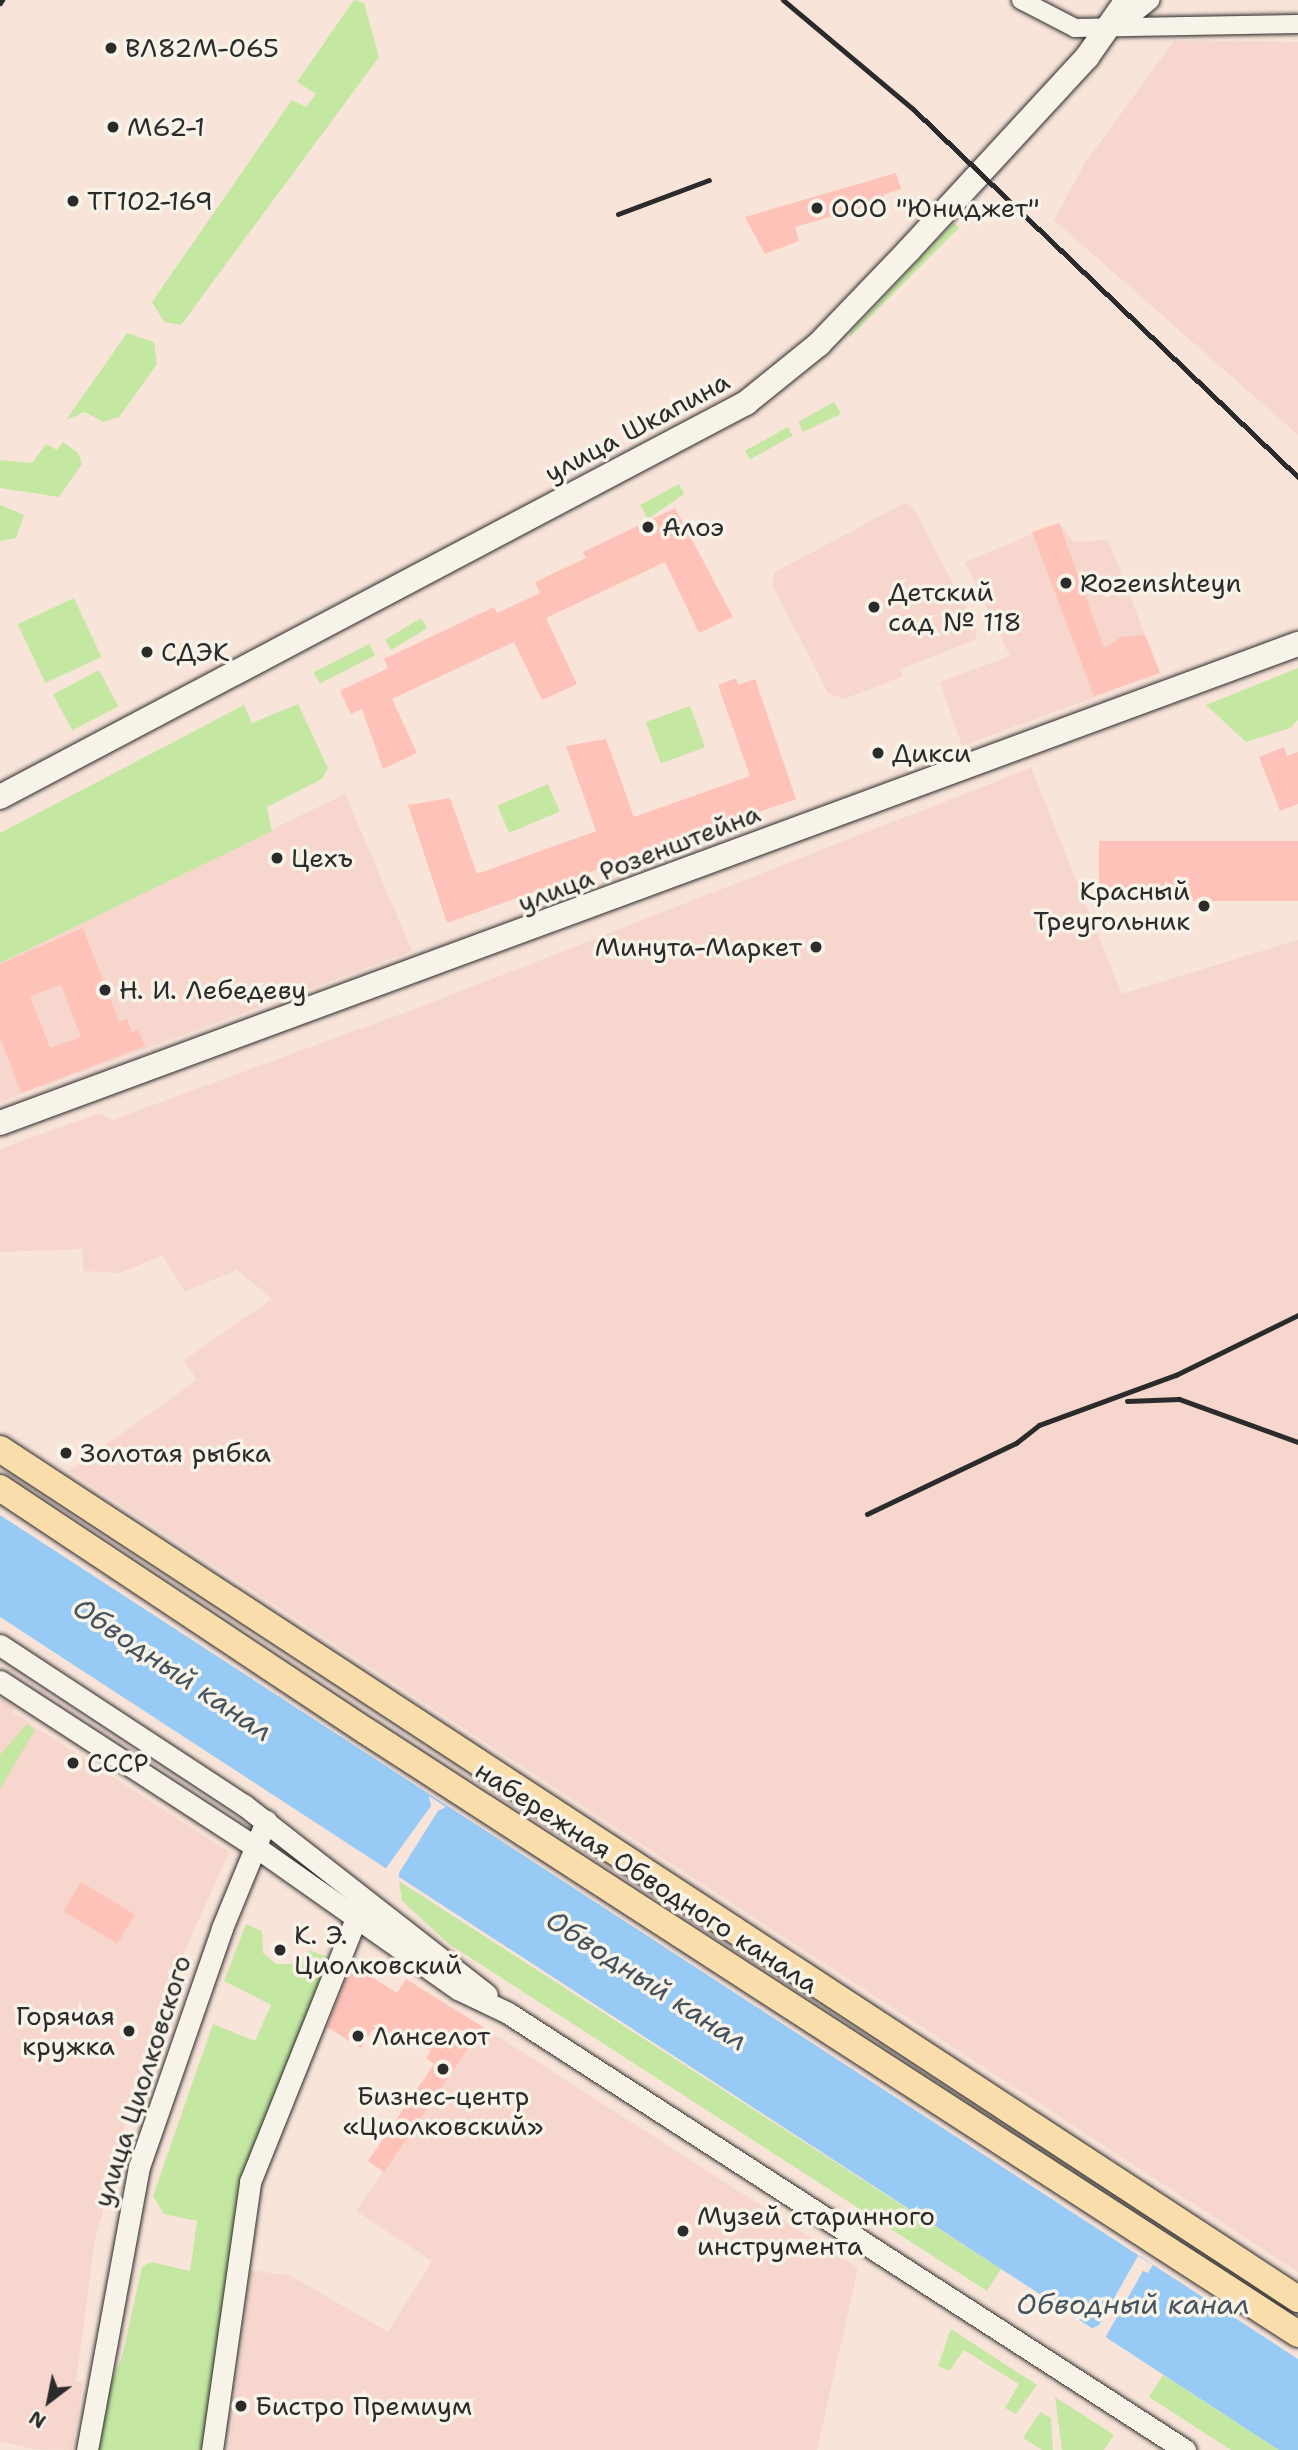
<!DOCTYPE html>
<html>
<head>
<meta charset="utf-8">
<style>
  body { margin:0 }
  #map { position:relative; width:1298px; height:2450px; overflow:hidden; background:#f9e4da; font-family:"Shantell Sans",sans-serif }
  div>[style] { position:absolute }
  [style*='--x'] { left:calc(var(--x)*1px); top:calc(var(--y)*1px); width:calc(var(--w)*1px); rotate:calc(var(--a)*1deg) }
  .built>* { inset:0; background:#f6d6cd }
  .green>* { inset:0; background:#c4e8a2; transform-origin:0 0 }
  .water>* { inset:0; background:#97cbf5 }
  .pier>* { inset:0; background:#f9e4da }
  .building>* { inset:0; background:#fec2b8; transform-origin:0 0 }
  .roads { filter:drop-shadow(0 0 2px #2b2b2b) drop-shadow(0 0 2px #2b2b2b) }
  .minor>* { height:18px; margin:-9px; padding:0 9px; transform-origin:9px; border-radius:9px; background:#f7f3e8 }
  .tertiary>* { height:21px; margin:-10.5px; padding:0 10.5px; transform-origin:10.5px; border-radius:10.5px; background:#f7f3e8 }
  .secondary>* { height:24px; margin:-12px; padding:0 12px; transform-origin:12px; border-radius:12px; background:#f7f3e8 }
  .primary>* { height:26px; margin:-13px; padding:0 13px; transform-origin:13px; border-radius:13px; background:#f9deab }
  .rail>* { height:5px; margin:-2.5px; padding:0 2.5px; transform-origin:2.5px; border-radius:2.5px; background:#2b2b2b }
  .dots>* { width:19px; height:19px; translate:-50% -50%; box-sizing:border-box; border:4px solid #f7f3e8; border-radius:50% }
  span { translate:-50% -50%; white-space:nowrap; text-align:center; line-height:1.15; -webkit-text-stroke:7px #f7f3e8; paint-order:stroke }
  .poi-label { font-size:26px; color:#2b2b2b }
  .left { translate:0 -50%; text-align:left }
  .right { translate:-100% -50%; text-align:right }
  .street-label { font-size:26px; color:#2b2b2b }
  .water-label { font-size:28px; color:#46535e; font-style:italic }
  .north { position:absolute; left:14px; top:2366px; width:70px; height:70px; -webkit-text-stroke:5px #f7f3e8; paint-order:stroke; rotate:212deg; font-size:19px; font-weight:700; line-height:28px; text-align:center; color:#2b2b2b }
  .north::after { content:''; display:block; margin:auto; width:24px; height:32px; background:#2b2b2b; clip-path:polygon(50% 0,100% 100%,50% 72%,0 100%) }
</style>
</head>
<body>
<div id="map">
  <div class="built">
    <i style="clip-path:polygon(1174px 41px,1298px 42px,1298px 435px,1054px 220px,1085px 163px)"></i>
    <i style="clip-path:polygon(905px 503px,912px 506px,977px 629px,975px 640px,900px 669px,903px 676px,844px 699px,828px 693px,772px 584px,775px 572px)"></i>
    <i style="clip-path:polygon(1059px 523px,1073px 542px,1108px 540px,1160px 673px,962px 746px,940px 682px,1010px 656px,965px 562px)"></i>
    <i style="clip-path:polygon(1031px 768px,1122px 994px,1298px 940px,1298px 2272px,69px 1471px,197px 1380px,184px 1360px,272px 1299px,237px 1270px,185px 1291px,162px 1255px,120px 1273px,83px 1271px,83px 1249px,0 1252px,0 1149px,100px 1113px,112px 1120px,428px 1004px)"></i>
    <i style="clip-path:polygon(345px 794px,412px 951px,0 1102px,0 962px)"></i>
    <i style="clip-path:polygon(0 1698px,15px 1708px,12px 1712px,229px 1852px,186px 1948px,107px 2178px,112px 2180px,95px 2239px,76px 2381px,83px 2383px,72px 2450px,32px 2449px,0 2441px)"></i>
    <i style="clip-path:polygon(483px 2027px,858px 2268px,817px 2450px,229px 2450px,251px 2270px,291px 2276px,388px 2332px,432px 2261px,356px 2211px)"></i>
  </div>
  <div class="green">
    <i style="clip-path:polygon(354px 0,364px 3px,379px 57px,181px 325px,164px 322px,152px 302px,292px 100px,306px 107px,316px 94px,297px 82px)"></i>
    <i style="clip-path:polygon(954px 223px,959px 228px,850px 337px,850px 333px)"></i>
    <i style="clip-path:polygon(127px 333px,154px 342px,157px 364px,119px 417px,103px 422px,85px 412px,66px 420px)"></i>
    <i style="clip-path:polygon(834px 402px,841px 414px,803px 432px,798px 422px)"></i>
    <i style="left:788px;top:427px;width:10px;height:49px;rotate:61deg"></i>
    <i style="clip-path:polygon(63px 442px,78px 453px,82px 464px,59px 497px,0 488px,0 460px,32px 463px,46px 444px,57px 450px)"></i>
    <i style="clip-path:polygon(679px 484px,684px 494px,648px 519px,640px 505px)"></i>
    <i style="clip-path:polygon(0 505px,24px 515px,16px 538px,0 541px)"></i>
    <i style="left:74px;top:598px;width:65px;height:62px;rotate:65deg"></i>
    <i style="left:421px;top:618px;width:12px;height:42px;rotate:59deg"></i>
    <i style="left:369px;top:644px;width:13px;height:62px;rotate:63deg"></i>
    <i style="clip-path:polygon(1298px 668px,1298px 720px,1290px 728px,1246px 742px,1206px 705px)"></i>
    <i style="left:99px;top:670px;width:41px;height:52px;rotate:62deg"></i>
    <i style="clip-path:polygon(298px 704px,328px 768px,322px 779px,267px 807px,272px 831px,0 963px,0 833px,244px 705px,252px 723px)"></i>
    <i style="left:690px;top:706px;width:44px;height:47px;rotate:70deg"></i>
    <i style="left:548px;top:784px;width:30px;height:55px;rotate:67deg"></i>
    <i style="clip-path:polygon(27px 1724px,35px 1730px,0 1789px,0 1755px)"></i>
    <i style="clip-path:polygon(399px 1881px,1001px 2269px,987px 2291px,449px 1944px,402px 1901px)"></i>
    <i style="clip-path:polygon(246px 1924px,262px 1931px,263px 1953px,276px 1964px,295px 1964px,309px 1950px,330px 1958px,267px 2116px,203px 2450px,95px 2450px,103px 2400px,122px 2357px,142px 2267px,151px 2262px,190px 2271px,197px 2221px,164px 2214px,153px 2196px,213px 2024px,255px 2041px,271px 2005px,224px 1981px)"></i>
    <i style="clip-path:polygon(951px 2329px,1037px 2385px,1016px 2414px,1005px 2408px,1019px 2384px,964px 2350px,949px 2371px,938px 2366px)"></i>
    <i style="clip-path:polygon(1163px 2375px,1279px 2450px,1231px 2450px,1149px 2397px)"></i>
    <i style="clip-path:polygon(1055px 2397px,1114px 2435px,1104px 2450px,1062px 2450px)"></i>
    <i style="clip-path:polygon(1040px 2412px,1051px 2418px,1053px 2450px,1042px 2450px,1023px 2438px)"></i>
  </div>
  <div class="water">
    <i style="clip-path:polygon(0 1515px,1298px 2359px,1298px 2450px,1279px 2450px,0 1617px)"></i>
  </div>
  <div class="pier">
    <i style="clip-path:polygon(429px 1796px,446px 1807px,438px 1811px,399px 1873px,399px 1881px,384px 1871px,431px 1806px)"></i>
    <i style="clip-path:polygon(1138px 2256px,1153px 2265px,1148px 2273px,1143px 2271px,1105px 2338px,1091px 2329px,1099px 2325px)"></i>
  </div>
  <div class="building">
    <i style="clip-path:polygon(896px 173px,901px 189px,883px 195px,885px 201px,795px 227px,799px 241px,765px 254px,745px 217px)"></i>
    <i style="clip-path:polygon(675px 508px,733px 617px,699px 633px,665px 562px,546px 618px,577px 684px,542px 700px,514px 642px,392px 699px,417px 753px,383px 769px,362px 709px,351px 714px,340px 691px,388px 668px,384px 659px,494px 607px,497px 613px,540px 593px,535px 582px,586px 558px,583px 552px)"></i>
    <i style="clip-path:polygon(1059px 523px,1104px 648px,1121px 637px,1145px 635px,1160px 673px,1094px 696px,1032px 532px)"></i>
    <i style="clip-path:polygon(736px 678px,738px 685px,755px 679px,796px 799px,447px 923px,408px 805px,450px 798px,477px 874px,596px 831px,566px 746px,606px 739px,634px 817px,750px 776px,718px 685px)"></i>
    <i style="clip-path:polygon(1284px 747px,1287px 756px,1298px 752px,1298px 804px,1280px 811px,1259px 757px)"></i>
    <i style="left:1298px;top:841px;width:60px;height:199px;rotate:90deg"></i>
    <i style="clip-path:polygon(evenodd,83px 928px,119px 1022px,127px 1019px,132px 1032px,138px 1029px,145px 1046px,21px 1093px,0 1037px,0 964px,83px 928px,61px 985px,81px 1037px,50px 1048px,30px 996px,61px 985px)"></i>
    <i style="left:81px;top:1882px;width:63px;height:34px;rotate:31deg"></i>
    <i style="clip-path:polygon(359px 1969px,397px 1993px,406px 1979px,483px 2027px,384px 2172px,368px 2161px,434px 2064px,426px 2058px,431px 2051px,394px 2028px,388px 2038px,373px 2029px,361px 2048px,327px 2027px,349px 1971px)"></i>
  </div>
  <div class="roads">
    <div class="minor">
      <i style="--x:1021;--y:0;--w:61;--a:27.4"></i>
      <i style="--x:1075;--y:28;--w:223;--a:-1"></i>
      <i style="--x:1121;--y:24;--w:38;--a:-39"></i>
    </div>
    <div class="tertiary">
      <i style="--x:0;--y:1645;--w:292;--a:33.3"></i>
      <i style="--x:244;--y:1805;--w:308;--a:38"></i>
      <i style="--x:0;--y:1681;--w:302;--a:33"></i>
      <i style="--x:253;--y:1845;--w:251;--a:35.1"></i>
      <i style="--x:458;--y:1989;--w:55;--a:25.6"></i>
      <i style="--x:508;--y:2013;--w:806;--a:32.84"></i>
      <i style="--x:87;--y:2450;--w:288;--a:-79.6"></i>
      <i style="--x:139;--y:2167;--w:253;--a:-70.8"></i>
      <i style="--x:222;--y:1928;--w:116;--a:-67.6"></i>
      <i style="--x:212;--y:2450;--w:271;--a:-81.9"></i>
      <i style="--x:250;--y:2182;--w:294;--a:-68.1"></i>
    </div>
    <div class="secondary">
      <i style="--x:0;--y:797;--w:844;--a:-27.84"></i>
      <i style="--x:746;--y:403;--w:94;--a:-38.9"></i>
      <i style="--x:819;--y:344;--w:130;--a:-46.2"></i>
      <i style="--x:909;--y:250;--w:263;--a:-47.3"></i>
      <i style="--x:1087;--y:57;--w:70;--a:-54.9"></i>
      <i style="--x:0;--y:1123;--w:1384;--a:-20.26"></i>
    </div>
    <div class="primary">
      <i style="--x:0;--y:1449;--w:1552;--a:33.22"></i>
      <i style="--x:0;--y:1488;--w:439;--a:33.6"></i>
      <i style="--x:366;--y:1731;--w:1110;--a:32.9"></i>
    </div>
  </div>
  <div class="rail">
    <i style="--x:783;--y:0;--w:170;--a:40"></i>
    <i style="--x:913;--y:109;--w:533;--a:43.71"></i>
    <i style="--x:0;--y:3;--w:4;--a:-56"></i>
    <i style="--x:618;--y:214;--w:97;--a:-20.5"></i>
    <i style="--x:1127;--y:1401;--w:52;--a:-2.2"></i>
    <i style="--x:1179;--y:1399;--w:127;--a:19.9"></i>
    <i style="--x:867;--y:1514;--w:165;--a:-25.5"></i>
    <i style="--x:1016;--y:1443;--w:29;--a:-38"></i>
    <i style="--x:1039;--y:1425;--w:146;--a:-20.1"></i>
    <i style="--x:1176;--y:1375;--w:136;--a:-26.2"></i>
  </div>
  <div class="dots">
    <i style="left:111px;top:48px;background:#2b2b2b"></i>
    <i style="left:113px;top:127px;background:#2b2b2b"></i>
    <i style="left:73px;top:201px;background:#2b2b2b"></i>
    <i style="left:817px;top:208px;background:#2b2b2b"></i>
    <i style="left:648px;top:527px;background:#2b2b2b"></i>
    <i style="left:1066px;top:583px;background:#2b2b2b"></i>
    <i style="left:874px;top:607px;background:#2b2b2b"></i>
    <i style="left:147px;top:652px;background:#2b2b2b"></i>
    <i style="left:878px;top:753px;background:#2b2b2b"></i>
    <i style="left:277px;top:858px;background:#2b2b2b"></i>
    <i style="left:1204px;top:906px;background:#2b2b2b"></i>
    <i style="left:816px;top:947px;background:#2b2b2b"></i>
    <i style="left:105px;top:990px;background:#2b2b2b"></i>
    <i style="left:66px;top:1453px;background:#2b2b2b"></i>
    <i style="left:73px;top:1763px;background:#2b2b2b"></i>
    <i style="left:280px;top:1950px;background:#2b2b2b"></i>
    <i style="left:129px;top:2031px;background:#2b2b2b"></i>
    <i style="left:358px;top:2036px;background:#2b2b2b"></i>
    <i style="left:443px;top:2069px;background:#2b2b2b"></i>
    <i style="left:683px;top:2231px;background:#2b2b2b"></i>
    <i style="left:241px;top:2406px;background:#2b2b2b"></i>
  </div>
  <div class="poi-label">
    <span class="left" style="left:125px;top:48px">ВЛ82М-065</span>
    <span class="left" style="left:127px;top:127px">М62-1</span>
    <span class="left" style="left:87px;top:201px">ТГ102-169</span>
    <span class="left" style="left:831px;top:208px">ООО "Юниджет"</span>
    <span class="left" style="left:662px;top:527px">Алоэ</span>
    <span class="left" style="left:1080px;top:583px">Rozenshteyn</span>
    <span class="left" style="left:888px;top:607px">Детский<br>сад № 118</span>
    <span class="left" style="left:161px;top:652px">СДЭК</span>
    <span class="left" style="left:892px;top:753px">Дикси</span>
    <span class="left" style="left:291px;top:858px">Цехъ</span>
    <span class="right" style="left:1190px;top:906px">Красный<br>Треугольник</span>
    <span class="right" style="left:802px;top:947px">Минута-Маркет</span>
    <span class="left" style="left:119px;top:990px">Н. И. Лебедеву</span>
    <span class="left" style="left:80px;top:1453px">Золотая рыбка</span>
    <span class="left" style="left:87px;top:1763px">СССР</span>
    <span class="left" style="left:294px;top:1950px">К. Э.<br>Циолковский</span>
    <span class="right" style="left:115px;top:2031px">Горячая<br>кружка</span>
    <span class="left" style="left:372px;top:2036px">Ланселот</span>
    <span style="left:443px;top:2111px">Бизнес-центр<br>«Циолковский»</span>
    <span class="left" style="left:697px;top:2231px">Музей старинного<br>инструмента</span>
    <span class="left" style="left:255px;top:2406px">Бистро Премиум</span>
  </div>
  <div class="street-label">
    <span style="left:637px;top:427px;rotate:-28deg">улица Шкапина</span>
    <span style="left:639px;top:858px;rotate:-21deg">улица Розенштейна</span>
    <span style="left:647px;top:1877px;rotate:33deg">набережная Обводного канала</span>
    <span style="left:142px;top:2081px;rotate:-72deg">улица Циолковского</span>
  </div>
  <div class="water-label">
    <span style="left:173px;top:1669px;rotate:34deg">Обводный канал</span>
    <span style="left:647px;top:1980px;rotate:33deg">Обводный канал</span>
    <span style="left:1133px;top:2304px">Обводный канал</span>
  </div>
  <div class="north">N</div>
</div>
</body>
</html>
